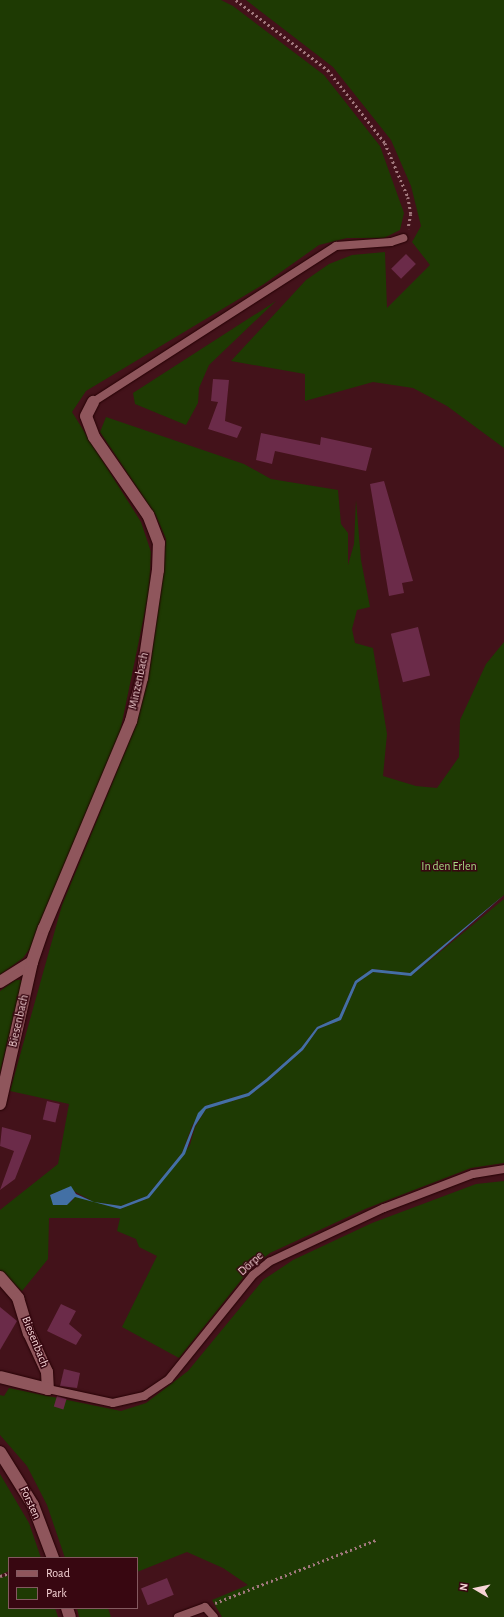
<!DOCTYPE html>
<html>
<head>
<meta charset="utf-8">
<style>
  body { margin:0 }
  #map { position:relative; width:504px; height:1617px; overflow:hidden; background:#43121a; font-family:"Alegreya Sans",sans-serif }
  div>[style] { position:absolute }
  [style*='--x'] { left:calc(var(--x)*1px); top:calc(var(--y)*1px); width:calc(var(--w)*1px); rotate:calc(var(--a)*1deg) }
  .green>* { inset:0; background:#1e3a03 }
  .water>* { inset:0; background:#4370a5 }
  .building>* { inset:0; background:#6b2b49; transform-origin:0 0 }
  .path>* { height:2.5px; margin-top:-1.25px; transform-origin:0; background:repeating-linear-gradient(90deg,#a1787d 0 2px,transparent 0 5px) }
  .roads { filter:drop-shadow(0 0 1px #270005) drop-shadow(0 0 1px #270005) }
  .service>* { height:8px; margin:-4px; padding:0 4px; transform-origin:4px; border-radius:4px; background:#8f565c }
  .minor>* { height:12px; margin:-6px; padding:0 6px; transform-origin:6px; border-radius:6px; background:#8f565c }
  .tertiary>* { height:12px; margin:-6px; padding:0 6px; transform-origin:6px; border-radius:6px; background:#8f565c }
  span { translate:-50% -50%; white-space:nowrap; text-align:center; line-height:1.15; -webkit-text-stroke:3px #380711; paint-order:stroke }
  .street-label { font-size:12px; color:#f6d4d6 }
  .park-label { font-size:12px; color:#a5d982 }
  .legend { position:absolute; left:8px; top:1557px; width:130px; height:52px; box-sizing:border-box; background:#380711; border:1px solid #845960; margin:0; padding:5px 7px; list-style:none; font-size:12px; color:#f6d4d6 }
  .legend li { display:flex; align-items:center; gap:8px; height:20px }
  .legend b { width:20px; border:1px solid #845960 }
  .north { position:absolute; left:456px; top:1569px; width:40px; height:40px; -webkit-text-stroke:3px #380711; paint-order:stroke; rotate:279deg; font-size:11px; font-weight:700; line-height:16px; text-align:center; color:#f6d4d6 }
  .north::after { content:''; display:block; margin:auto; width:14px; height:18px; background:#f6d4d6; clip-path:polygon(50% 0,100% 100%,50% 72%,0 100%) }
</style>
</head>
<body>
<div id="map">
  <div class="green">
    <i style="clip-path:polygon(0 0,221px 0,233px 6px,324px 75px,380px 146px,404px 213px,400px 230px,384px 238px,347px 238px,319px 245px,264px 284px,86px 391px,72px 412px,141px 522px,151px 552px,149px 592px,119px 737px,36px 940px,23px 958px,0 975px)"></i>
    <i style="clip-path:polygon(246px 0,504px 0,504px 448px,447px 406px,413px 388px,373px 382px,305px 401px,305px 374px,231px 361px,306px 280px,329px 264px,352px 255px,385px 252px,387px 308px,430px 265px,412px 242px,421px 226px,411px 186px,391px 140px,333px 67px)"></i>
    <i style="clip-path:polygon(276px 301px,209px 365px,199px 388px,198px 403px,186px 425px,135px 404px,133px 393px)"></i>
    <i style="clip-path:polygon(106px 417px,244px 464px,271px 479px,338px 490px,341px 524px,348px 533px,348px 565px,354px 544px,356px 500px,361px 560px,370px 607px,357px 610px,352px 629px,355px 643px,373px 648px,387px 734px,383px 776px,416px 786px,437px 788px,459px 757px,460px 720px,486px 664px,504px 642px,504px 895px,410px 973px,372px 969px,355px 981px,339px 1017px,317px 1027px,301px 1048px,266px 1079px,248px 1093px,205px 1106px,192px 1126px,182px 1153px,147px 1196px,121px 1206px,94px 1202px,68px 1188px,50px 1195px,71px 1202px,75px 1196px,120px 1209px,149px 1198px,190px 1145px,195px 1127px,206px 1109px,249px 1096px,268px 1081px,303px 1050px,318px 1029px,341px 1020px,357px 983px,373px 972px,411px 976px,504px 899px,504px 1163px,471px 1168px,365px 1209px,270px 1253px,251px 1268px,179px 1358px,122px 1327px,157px 1256px,139px 1247px,136px 1239px,117px 1231px,120px 1218px,49px 1218px,48px 1259px,22px 1291px,0 1271px,0 1210px,58px 1164px,69px 1104px,10px 1091px,62px 905px,136px 725px,149px 674px,160px 594px,166px 539px,156px 516px,100px 432px)"></i>
    <i style="clip-path:polygon(15px 980px,23px 980px,0 1073px,0 991px)"></i>
    <i style="clip-path:polygon(504px 1181px,504px 1617px,222px 1617px,212px 1600px,248px 1585px,223px 1568px,187px 1552px,137px 1572px,137px 1558px,65px 1558px,47px 1505px,27px 1466px,0 1435px,0 1395px,4px 1396px,9px 1388px,121px 1411px,146px 1403px,188px 1371px,263px 1280px,293px 1260px,372px 1223px,476px 1184px)"></i>
    <i style="clip-path:polygon(0 1474px,29px 1523px,41px 1558px,9px 1558px,9px 1571px,0 1575px)"></i>
    <i style="clip-path:polygon(9px 1575px,9px 1608px,55px 1608px,58px 1617px,0 1617px,0 1578px)"></i>
    <i style="clip-path:polygon(77px 1608px,108px 1608px,111px 1617px,79px 1617px)"></i>
  </div>
  <div class="water">
    <i style="clip-path:polygon(504px 895px,411px 976px,373px 972px,357px 983px,341px 1020px,318px 1029px,303px 1050px,268px 1081px,249px 1096px,206px 1109px,195px 1126px,185px 1154px,149px 1198px,120px 1209px,75px 1197px,67px 1205px,53px 1205px,50px 1195px,71px 1186px,76px 1194px,94px 1202px,121px 1206px,147px 1196px,182px 1153px,198px 1113px,205px 1106px,248px 1093px,266px 1079px,301px 1048px,317px 1027px,339px 1017px,355px 981px,372px 969px,410px 973px)"></i>
  </div>
  <div class="building">
    <i style="left:406px;top:254px;width:14px;height:21px;rotate:45deg"></i>
    <i style="clip-path:polygon(213px 379px,229px 380px,225px 421px,242px 427px,237px 438px,208px 429px,218px 402px,211px 401px)"></i>
    <i style="clip-path:polygon(261px 433px,320px 445px,321px 437px,372px 448px,366px 471px,275px 451px,272px 464px,256px 460px)"></i>
    <i style="clip-path:polygon(384px 481px,413px 581px,402px 583px,404px 593px,389px 596px,370px 484px)"></i>
    <i style="left:418px;top:627px;width:50px;height:28px;rotate:76deg"></i>
    <i style="left:47px;top:1101px;width:13px;height:19px;rotate:13deg"></i>
    <i style="clip-path:polygon(2px 1127px,31px 1135px,31px 1138px,15px 1179px,0 1190px,14px 1151px,0 1146px)"></i>
    <i style="clip-path:polygon(61px 1304px,76px 1311px,69px 1324px,82px 1335px,76px 1345px,47px 1331px)"></i>
    <i style="clip-path:polygon(0 1307px,17px 1321px,0 1350px)"></i>
    <i style="clip-path:polygon(64px 1369px,80px 1373px,77px 1388px,60px 1386px)"></i>
    <i style="left:57px;top:1396px;width:10px;height:11px;rotate:17deg"></i>
    <i style="left:167px;top:1578px;width:18px;height:28px;rotate:68deg"></i>
  </div>
  <div class="path">
    <i style="--x:236;--y:0;--w:116;--a:37.3"></i>
    <i style="--x:328;--y:70;--w:93;--a:52"></i>
    <i style="--x:385;--y:143;--w:59;--a:66.9"></i>
    <i style="--x:408;--y:197;--w:17;--a:80"></i>
    <i style="--x:411;--y:214;--w:15;--a:101"></i>
    <i style="--x:0;--y:1576;--w:9;--a:-18"></i>
    <i style="--x:215;--y:1603;--w:173;--a:-21.4"></i>
  </div>
  <div class="roads">
    <div class="service">
      <i style="--x:93;--y:402;--w:289;--a:-32.7"></i>
      <i style="--x:336;--y:246;--w:55;--a:-4.2"></i>
      <i style="--x:391;--y:242;--w:13;--a:-18"></i>
      <i style="--x:48;--y:1389;--w:66;--a:12.2"></i>
      <i style="--x:113;--y:1403;--w:32;--a:-13"></i>
      <i style="--x:144;--y:1396;--w:30;--a:-34"></i>
      <i style="--x:169;--y:1379;--w:134;--a:-51.1"></i>
      <i style="--x:253;--y:1275;--w:21;--a:-39"></i>
      <i style="--x:269;--y:1262;--w:127;--a:-25.2"></i>
      <i style="--x:384;--y:1208;--w:95;--a:-20.9"></i>
      <i style="--x:473;--y:1174;--w:31;--a:-9"></i>
      <i style="--x:178;--y:1617;--w:29;--a:-20"></i>
      <i style="--x:205;--y:1607;--w:13;--a:48"></i>
    </div>
    <div class="minor">
      <i style="--x:0;--y:982;--w:38;--a:-32"></i>
      <i style="--x:0;--y:1104;--w:146;--a:-77.3"></i>
      <i style="--x:32;--y:962;--w:36;--a:-71"></i>
      <i style="--x:44;--y:928;--w:225;--a:-67.2"></i>
      <i style="--x:131;--y:721;--w:44;--a:-75.7"></i>
      <i style="--x:142;--y:678;--w:109;--a:-81.6"></i>
      <i style="--x:158;--y:570;--w:27;--a:-88"></i>
      <i style="--x:159;--y:543;--w:30;--a:-111"></i>
      <i style="--x:148;--y:515;--w:95;--a:-124.7"></i>
      <i style="--x:94;--y:437;--w:22;--a:-111"></i>
      <i style="--x:86;--y:416;--w:16;--a:-63"></i>
      <i style="--x:0;--y:1277;--w:28;--a:49"></i>
      <i style="--x:18;--y:1298;--w:37;--a:73"></i>
      <i style="--x:29;--y:1333;--w:43;--a:65.2"></i>
      <i style="--x:47;--y:1372;--w:17;--a:87"></i>
      <i style="--x:48;--y:1389;--w:49;--a:-166"></i>
    </div>
    <div class="tertiary">
      <i style="--x:0;--y:1452;--w:62;--a:58.1"></i>
      <i style="--x:33;--y:1505;--w:57;--a:69.3"></i>
      <i style="--x:67;--y:1608;--w:9;--a:72"></i>
    </div>
  </div>
  <div class="street-label">
    <span style="left:139px;top:681px;rotate:-78deg">Minzenbach</span>
    <span style="left:19px;top:1021px;rotate:-77deg">Biesenbach</span>
    <span style="left:251px;top:1264px;rotate:-42deg">Dörpe</span>
    <span style="left:35px;top:1342px;rotate:68deg">Biesenbach</span>
    <span style="left:30px;top:1503px;rotate:65deg">Forsten</span>
  </div>
  <div class="park-label">
    <span style="left:449px;top:867px">In den Erlen</span>
  </div>
  <ul class="legend">
  <li><b style="height:5px;background:#8f565c"></b>Road</li>
  <li><b style="height:11px;background:#1e3a03"></b>Park</li>
  </ul>
  <div class="north">N</div>
</div>
</body>
</html>
